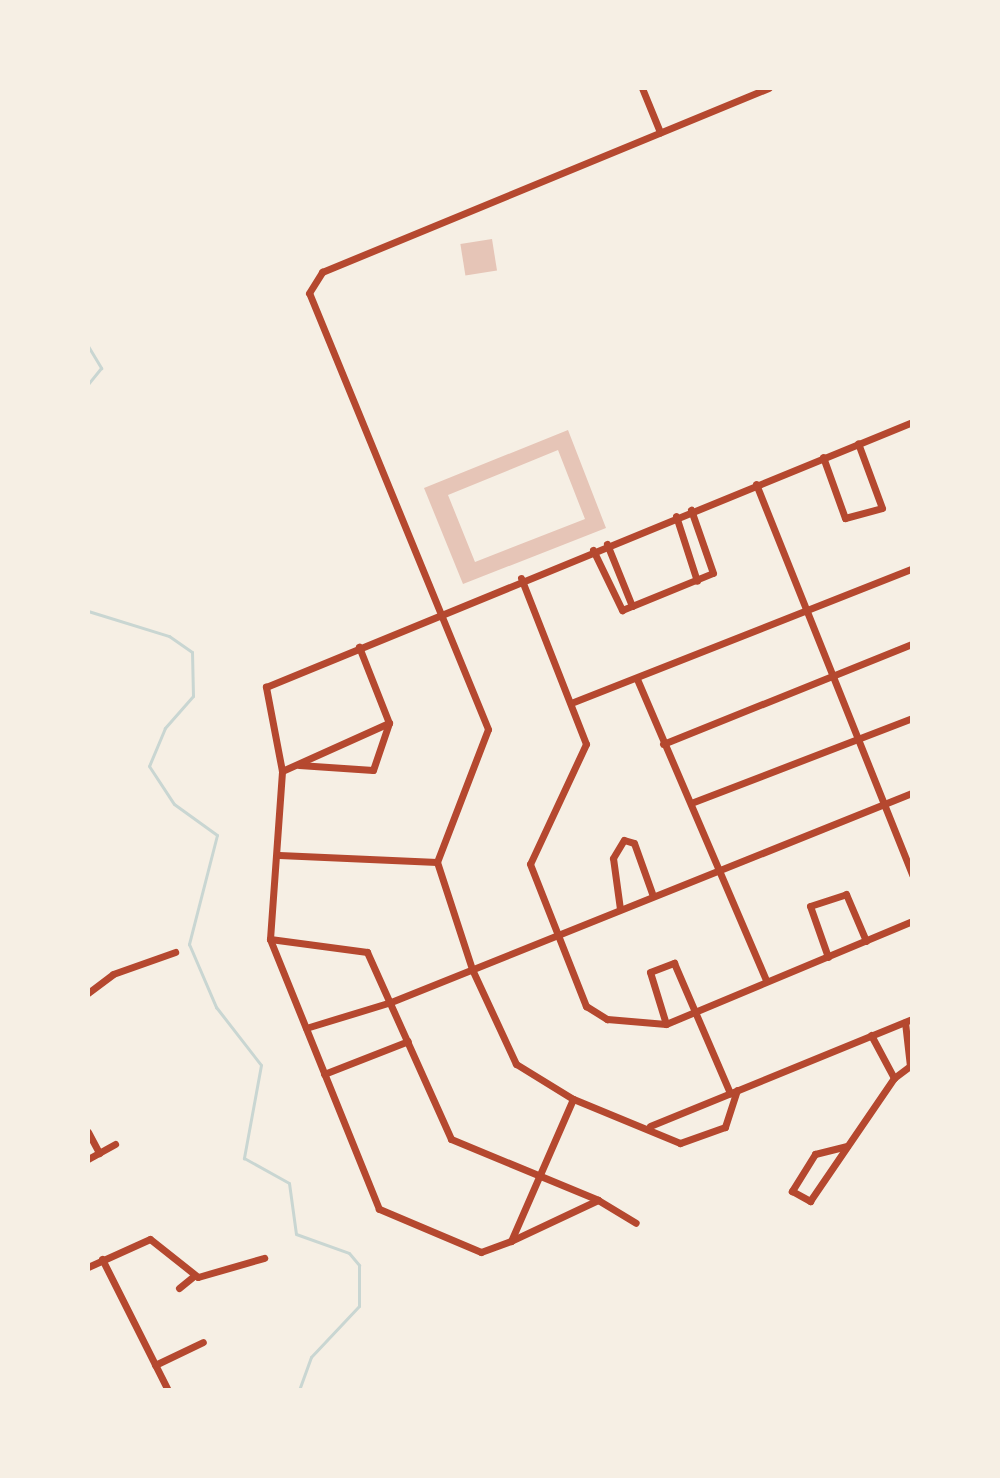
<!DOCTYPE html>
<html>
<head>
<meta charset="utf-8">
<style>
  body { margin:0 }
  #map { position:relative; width:1000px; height:1478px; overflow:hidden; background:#f6efe4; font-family:Cabin,sans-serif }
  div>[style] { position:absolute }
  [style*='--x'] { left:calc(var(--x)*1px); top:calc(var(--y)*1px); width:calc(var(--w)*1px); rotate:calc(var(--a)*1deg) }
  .stream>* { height:3px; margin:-1.5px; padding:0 1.5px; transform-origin:1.5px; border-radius:1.5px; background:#c9d6d2 }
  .building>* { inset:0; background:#e6c5b7; transform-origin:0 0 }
  .minor>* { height:7px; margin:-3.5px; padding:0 3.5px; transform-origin:3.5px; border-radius:3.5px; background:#b5482f }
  span { translate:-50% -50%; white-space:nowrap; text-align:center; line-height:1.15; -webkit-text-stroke:6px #f6efe4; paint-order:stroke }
  .frame { position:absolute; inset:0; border:90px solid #f6efe4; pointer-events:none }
</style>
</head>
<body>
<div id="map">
  <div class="stream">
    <i style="--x:88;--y:346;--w:26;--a:59"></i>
    <i style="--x:101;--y:368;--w:21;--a:129"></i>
    <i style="--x:88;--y:611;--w:85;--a:17.2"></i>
    <i style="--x:169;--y:636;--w:28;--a:35"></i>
    <i style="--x:192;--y:652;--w:44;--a:88.7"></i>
    <i style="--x:193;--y:696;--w:43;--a:131.2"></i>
    <i style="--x:165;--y:728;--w:41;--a:112.8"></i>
    <i style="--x:149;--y:766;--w:45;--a:56.7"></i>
    <i style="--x:174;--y:804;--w:53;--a:35.8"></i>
    <i style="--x:217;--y:835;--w:113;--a:104.4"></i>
    <i style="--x:189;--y:944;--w:69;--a:66.8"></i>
    <i style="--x:216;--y:1007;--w:73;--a:52.2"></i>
    <i style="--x:261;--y:1065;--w:95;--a:100.4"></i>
    <i style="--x:244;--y:1158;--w:51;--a:29.1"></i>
    <i style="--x:289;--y:1183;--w:51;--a:82.2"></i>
    <i style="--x:296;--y:1234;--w:56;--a:19.7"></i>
    <i style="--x:349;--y:1253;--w:16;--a:50"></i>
    <i style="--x:359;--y:1265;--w:41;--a:90"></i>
    <i style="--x:359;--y:1306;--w:70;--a:133.3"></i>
    <i style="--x:311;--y:1357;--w:35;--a:110"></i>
  </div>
  <div class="building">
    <i style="left:492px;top:239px;width:32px;height:32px;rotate:81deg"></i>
    <i style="clip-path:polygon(evenodd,568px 430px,606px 528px,463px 584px,424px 488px,568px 430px,558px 450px,585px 519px,475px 562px,448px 495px,558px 450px)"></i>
  </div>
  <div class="minor">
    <i style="--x:642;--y:88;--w:48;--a:67.8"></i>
    <i style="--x:823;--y:457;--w:65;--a:70.2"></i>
    <i style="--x:845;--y:518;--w:38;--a:-15"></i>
    <i style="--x:882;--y:508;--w:69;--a:-110.3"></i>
    <i style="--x:756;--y:484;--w:421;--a:68.2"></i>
    <i style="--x:676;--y:516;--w:68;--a:72.1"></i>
    <i style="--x:593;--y:550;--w:67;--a:64.2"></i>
    <i style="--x:622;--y:610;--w:11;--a:-22"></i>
    <i style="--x:632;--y:606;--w:67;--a:-112"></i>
    <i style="--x:521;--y:578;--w:178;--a:68.6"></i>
    <i style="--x:586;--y:744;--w:132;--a:115"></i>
    <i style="--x:530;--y:864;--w:153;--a:68.5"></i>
    <i style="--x:586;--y:1006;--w:25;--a:32"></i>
    <i style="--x:607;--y:1019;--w:59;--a:4.8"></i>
    <i style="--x:666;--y:1024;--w:267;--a:-22.7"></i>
    <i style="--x:632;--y:606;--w:87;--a:-22.2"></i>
    <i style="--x:713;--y:573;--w:67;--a:-109.2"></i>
    <i style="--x:637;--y:679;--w:327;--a:66.8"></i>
    <i style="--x:571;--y:703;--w:366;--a:-21.5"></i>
    <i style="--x:663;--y:744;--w:268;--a:-21.9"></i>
    <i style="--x:299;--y:765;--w:74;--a:3.9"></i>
    <i style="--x:373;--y:770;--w:50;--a:-71.2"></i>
    <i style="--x:282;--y:771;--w:117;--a:-24.2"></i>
    <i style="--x:389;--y:723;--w:82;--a:-111.5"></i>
    <i style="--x:691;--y:803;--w:237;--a:-21"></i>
    <i style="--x:279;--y:855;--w:158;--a:2.5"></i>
    <i style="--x:620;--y:909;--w:51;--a:-97.8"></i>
    <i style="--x:613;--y:858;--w:21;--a:-59"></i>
    <i style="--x:624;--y:840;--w:10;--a:17"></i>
    <i style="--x:634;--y:843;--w:56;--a:70.3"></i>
    <i style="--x:270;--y:939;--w:98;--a:7.6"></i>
    <i style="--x:367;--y:952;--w:205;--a:65.8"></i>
    <i style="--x:451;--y:1139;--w:159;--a:22.5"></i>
    <i style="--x:598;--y:1200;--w:96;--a:154.8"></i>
    <i style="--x:828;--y:957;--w:54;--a:-109.4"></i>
    <i style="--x:810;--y:906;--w:38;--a:-18"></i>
    <i style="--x:846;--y:894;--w:51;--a:66.9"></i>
    <i style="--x:88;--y:993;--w:31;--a:-37"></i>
    <i style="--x:113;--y:974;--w:66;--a:-19.5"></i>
    <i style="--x:666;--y:1024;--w:54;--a:-107.1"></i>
    <i style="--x:650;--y:972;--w:26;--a:-21"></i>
    <i style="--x:674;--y:963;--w:142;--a:66.7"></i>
    <i style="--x:306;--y:1028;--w:89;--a:-17"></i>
    <i style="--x:391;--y:1002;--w:561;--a:-21.86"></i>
    <i style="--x:871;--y:1035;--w:49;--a:61.9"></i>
    <i style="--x:324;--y:1074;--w:90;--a:-21.4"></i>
    <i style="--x:737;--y:1090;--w:39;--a:108"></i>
    <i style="--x:725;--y:1127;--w:48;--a:160.4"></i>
    <i style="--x:680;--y:1143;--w:116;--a:-157.6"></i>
    <i style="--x:573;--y:1099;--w:67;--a:-148.4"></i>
    <i style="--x:516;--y:1064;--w:105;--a:-114.9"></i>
    <i style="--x:472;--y:969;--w:113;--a:-108.1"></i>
    <i style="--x:437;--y:862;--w:142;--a:-69"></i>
    <i style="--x:488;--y:729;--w:471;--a:-112.3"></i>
    <i style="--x:309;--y:293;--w:25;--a:-58"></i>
    <i style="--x:322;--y:272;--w:483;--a:-22.4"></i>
    <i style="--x:573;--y:1099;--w:155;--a:113.6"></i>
    <i style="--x:511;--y:1241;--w:32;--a:160"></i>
    <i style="--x:481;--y:1252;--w:111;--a:-157.1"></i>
    <i style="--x:379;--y:1209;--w:291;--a:-112"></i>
    <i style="--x:270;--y:939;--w:168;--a:-85.9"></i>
    <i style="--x:282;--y:771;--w:86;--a:-100.8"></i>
    <i style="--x:266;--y:687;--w:698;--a:-22.3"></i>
    <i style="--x:650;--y:1126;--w:283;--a:-22.2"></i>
    <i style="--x:88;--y:1132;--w:24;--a:62"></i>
    <i style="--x:847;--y:1146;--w:33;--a:166"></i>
    <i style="--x:815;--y:1154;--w:44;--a:121.9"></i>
    <i style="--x:792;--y:1191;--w:21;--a:29"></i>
    <i style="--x:810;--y:1201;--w:149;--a:-55.7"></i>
    <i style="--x:894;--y:1078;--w:20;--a:-37"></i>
    <i style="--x:910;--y:1066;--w:44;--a:-96.5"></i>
    <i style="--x:88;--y:1159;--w:31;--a:-29"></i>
    <i style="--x:598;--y:1200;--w:44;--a:31.2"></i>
    <i style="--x:102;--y:1259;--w:147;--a:63.3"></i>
    <i style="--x:88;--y:1267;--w:68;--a:-24.3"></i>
    <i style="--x:150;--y:1239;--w:61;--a:38.4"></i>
    <i style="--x:198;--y:1277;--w:69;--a:-16.1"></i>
    <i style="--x:179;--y:1288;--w:19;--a:-39"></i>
    <i style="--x:155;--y:1365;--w:53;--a:-25.6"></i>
  </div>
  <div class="frame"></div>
</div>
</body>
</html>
